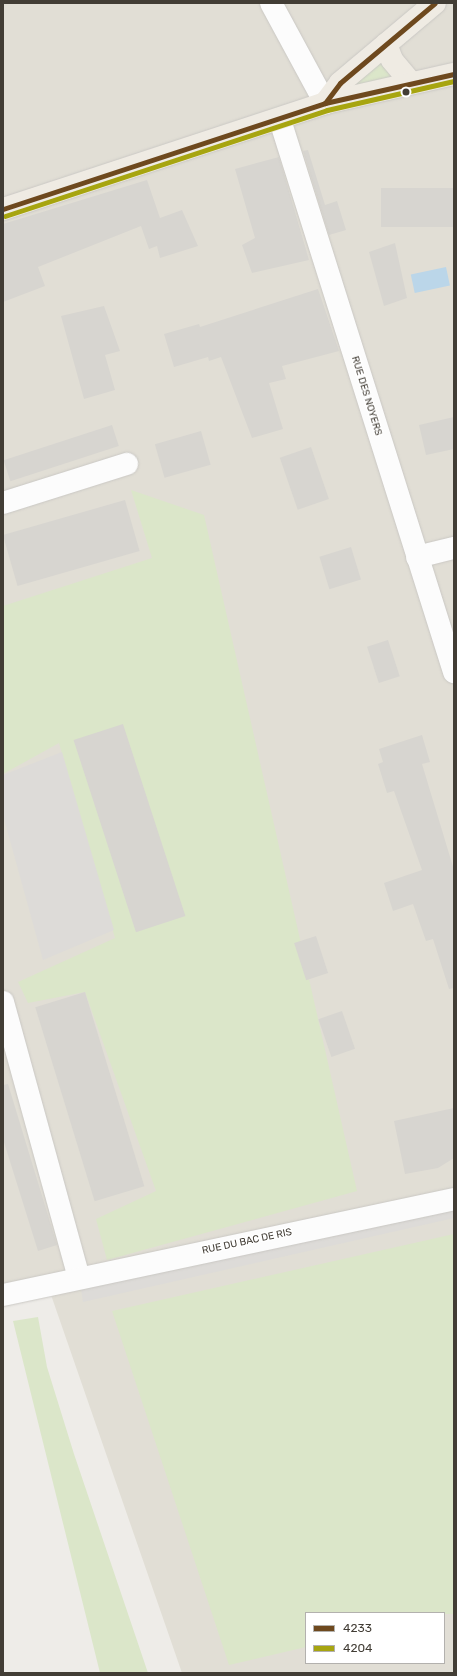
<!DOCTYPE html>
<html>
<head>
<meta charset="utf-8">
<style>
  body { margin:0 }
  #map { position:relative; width:457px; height:1676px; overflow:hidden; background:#eeece8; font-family:Rubik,sans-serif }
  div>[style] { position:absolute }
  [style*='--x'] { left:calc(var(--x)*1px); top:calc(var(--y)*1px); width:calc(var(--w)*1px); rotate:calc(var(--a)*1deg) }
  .residential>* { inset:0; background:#e1ded5 }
  .green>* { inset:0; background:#dbe6c9 }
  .parking>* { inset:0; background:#dddbd8 }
  .water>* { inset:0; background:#bbd6e9; transform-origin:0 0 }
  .building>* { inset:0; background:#d7d5d0; transform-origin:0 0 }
  .roads { filter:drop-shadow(0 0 1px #cac8c4) drop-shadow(0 0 1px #cac8c4) }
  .minor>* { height:22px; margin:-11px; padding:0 11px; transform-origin:11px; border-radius:11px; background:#fcfcfc }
  .primary>* { height:22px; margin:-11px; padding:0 11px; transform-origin:11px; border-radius:11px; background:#efebe3 }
  .bus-1>* { height:5px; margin:-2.5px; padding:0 2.5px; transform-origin:2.5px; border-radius:2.5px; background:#6e491e }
  .bus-2>* { height:5px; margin:-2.5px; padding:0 2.5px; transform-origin:2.5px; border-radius:2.5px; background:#a7a510 }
  .dots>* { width:11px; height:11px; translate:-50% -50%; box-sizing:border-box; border:2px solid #fff; border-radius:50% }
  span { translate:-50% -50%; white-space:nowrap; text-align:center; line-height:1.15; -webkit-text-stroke:3px #fff; paint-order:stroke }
  .street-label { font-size:10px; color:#423d35 }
  .frame { position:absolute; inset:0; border:4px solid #423d35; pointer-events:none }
  .legend { position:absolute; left:305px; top:1612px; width:140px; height:52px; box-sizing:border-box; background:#fff; border:1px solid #b3b1ae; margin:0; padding:5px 7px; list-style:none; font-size:12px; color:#423d35 }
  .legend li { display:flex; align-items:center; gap:8px; height:20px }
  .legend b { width:20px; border:1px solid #b3b1ae }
</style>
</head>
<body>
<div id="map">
  <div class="residential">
    <i style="clip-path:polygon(evenodd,3px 3px,454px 3px,454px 1673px,182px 1673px,50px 1292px,3px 1304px,3px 3px,306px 1613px,444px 1613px,444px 1663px,306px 1663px,306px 1613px)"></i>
  </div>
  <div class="green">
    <i style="clip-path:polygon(381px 58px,395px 78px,346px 89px)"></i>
    <i style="clip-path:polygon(131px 490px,204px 515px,357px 1191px,107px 1260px,96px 1219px,156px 1191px,85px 992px,28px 1003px,18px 982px,115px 938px,59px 743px,3px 774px,3px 606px,152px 558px)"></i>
    <i style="clip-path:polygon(454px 1234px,454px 1614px,306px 1613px,306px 1647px,229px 1665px,112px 1311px)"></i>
    <i style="clip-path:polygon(38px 1317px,47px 1367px,74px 1454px,148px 1673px,100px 1673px,13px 1321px)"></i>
  </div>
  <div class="parking">
    <i style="clip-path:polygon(62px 752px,114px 930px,43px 960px,3px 815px,3px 775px)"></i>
    <i style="clip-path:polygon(454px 1208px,454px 1218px,83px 1302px,81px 1289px)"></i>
  </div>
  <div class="water">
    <i style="left:446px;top:267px;width:19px;height:36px;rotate:78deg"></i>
  </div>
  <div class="building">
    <i style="clip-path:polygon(308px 150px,325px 205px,337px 201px,346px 230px,329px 235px,303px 151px)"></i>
    <i style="clip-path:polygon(279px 157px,309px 260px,252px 273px,242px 245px,255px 238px,235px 169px)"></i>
    <i style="clip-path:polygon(147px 180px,160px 218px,182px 210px,198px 246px,160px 258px,157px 246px,149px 249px,141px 226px,38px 267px,45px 286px,3px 302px,3px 224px)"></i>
    <i style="left:454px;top:188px;width:39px;height:73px;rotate:90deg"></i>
    <i style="clip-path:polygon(395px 243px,407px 298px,384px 306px,369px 252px)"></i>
    <i style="clip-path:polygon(318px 289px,339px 351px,282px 366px,286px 379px,269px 383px,283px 429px,252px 438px,221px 357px,209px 361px,208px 357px,174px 367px,164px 334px,199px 324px,200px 327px)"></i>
    <i style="clip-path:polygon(104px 306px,120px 351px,105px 355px,115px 390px,84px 399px,61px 316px)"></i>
    <i style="clip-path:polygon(454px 417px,454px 449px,426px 455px,419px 425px)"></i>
    <i style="left:112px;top:425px;width:22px;height:114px;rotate:72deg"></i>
    <i style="left:201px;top:431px;width:35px;height:48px;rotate:74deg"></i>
    <i style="left:311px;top:447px;width:55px;height:33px;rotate:71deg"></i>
    <i style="left:125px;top:500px;width:53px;height:127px;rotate:74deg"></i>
    <i style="left:351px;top:547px;width:34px;height:33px;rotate:73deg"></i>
    <i style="left:388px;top:640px;width:38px;height:22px;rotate:72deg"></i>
    <i style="left:123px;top:724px;width:202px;height:52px;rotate:72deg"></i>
    <i style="clip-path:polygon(422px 735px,430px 762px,422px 764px,454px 870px,454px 988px,449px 989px,433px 939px,426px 941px,413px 904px,393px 911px,384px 883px,422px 870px,394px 791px,387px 793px,378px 764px,383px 762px,379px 749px)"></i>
    <i style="left:316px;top:936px;width:39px;height:23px;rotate:72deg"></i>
    <i style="left:85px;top:992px;width:203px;height:52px;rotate:73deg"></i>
    <i style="left:342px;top:1011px;width:40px;height:25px;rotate:71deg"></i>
    <i style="clip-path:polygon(8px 1084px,57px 1245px,38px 1251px,3px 1139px,3px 1085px)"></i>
    <i style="clip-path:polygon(454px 1108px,454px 1158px,438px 1168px,405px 1174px,394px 1121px)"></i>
  </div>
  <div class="roads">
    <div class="minor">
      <i style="--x:271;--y:3;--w:114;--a:61.6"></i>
      <i style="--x:280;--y:120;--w:579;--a:72.5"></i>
      <i style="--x:3;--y:503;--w:130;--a:-17.5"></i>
      <i style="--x:417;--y:557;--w:38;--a:-14"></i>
      <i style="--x:3;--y:1002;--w:285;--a:74.6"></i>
      <i style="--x:3;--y:1295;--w:461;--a:-12"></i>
    </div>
    <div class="primary">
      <i style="--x:386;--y:44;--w:17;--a:69"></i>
      <i style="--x:392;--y:60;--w:30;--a:50"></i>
      <i style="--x:325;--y:103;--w:25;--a:-53"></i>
      <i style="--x:340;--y:83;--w:124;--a:-40.1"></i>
      <i style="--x:3;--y:209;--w:339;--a:-18.2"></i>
      <i style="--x:325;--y:103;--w:132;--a:-12.7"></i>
    </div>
  </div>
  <div class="bus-1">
    <i style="--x:325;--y:103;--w:25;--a:-53"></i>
    <i style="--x:340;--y:83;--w:124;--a:-40.1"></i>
    <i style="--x:3;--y:209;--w:339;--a:-18.2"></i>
    <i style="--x:325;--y:103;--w:132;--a:-12.7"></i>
  </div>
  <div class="bus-2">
    <i style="--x:5;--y:216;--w:339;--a:-18.2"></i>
    <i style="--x:327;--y:110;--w:130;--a:-12.9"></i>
  </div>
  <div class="dots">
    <i style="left:406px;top:92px;background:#423d35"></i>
  </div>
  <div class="street-label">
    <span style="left:366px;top:396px;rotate:73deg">RUE DES NOYERS</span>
    <span style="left:247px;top:1242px;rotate:-12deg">RUE DU BAC DE RIS</span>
  </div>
  <div class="frame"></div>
  <ul class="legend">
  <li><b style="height:5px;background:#6e491e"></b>4233</li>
  <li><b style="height:5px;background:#a7a510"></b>4204</li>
  </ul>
</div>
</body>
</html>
